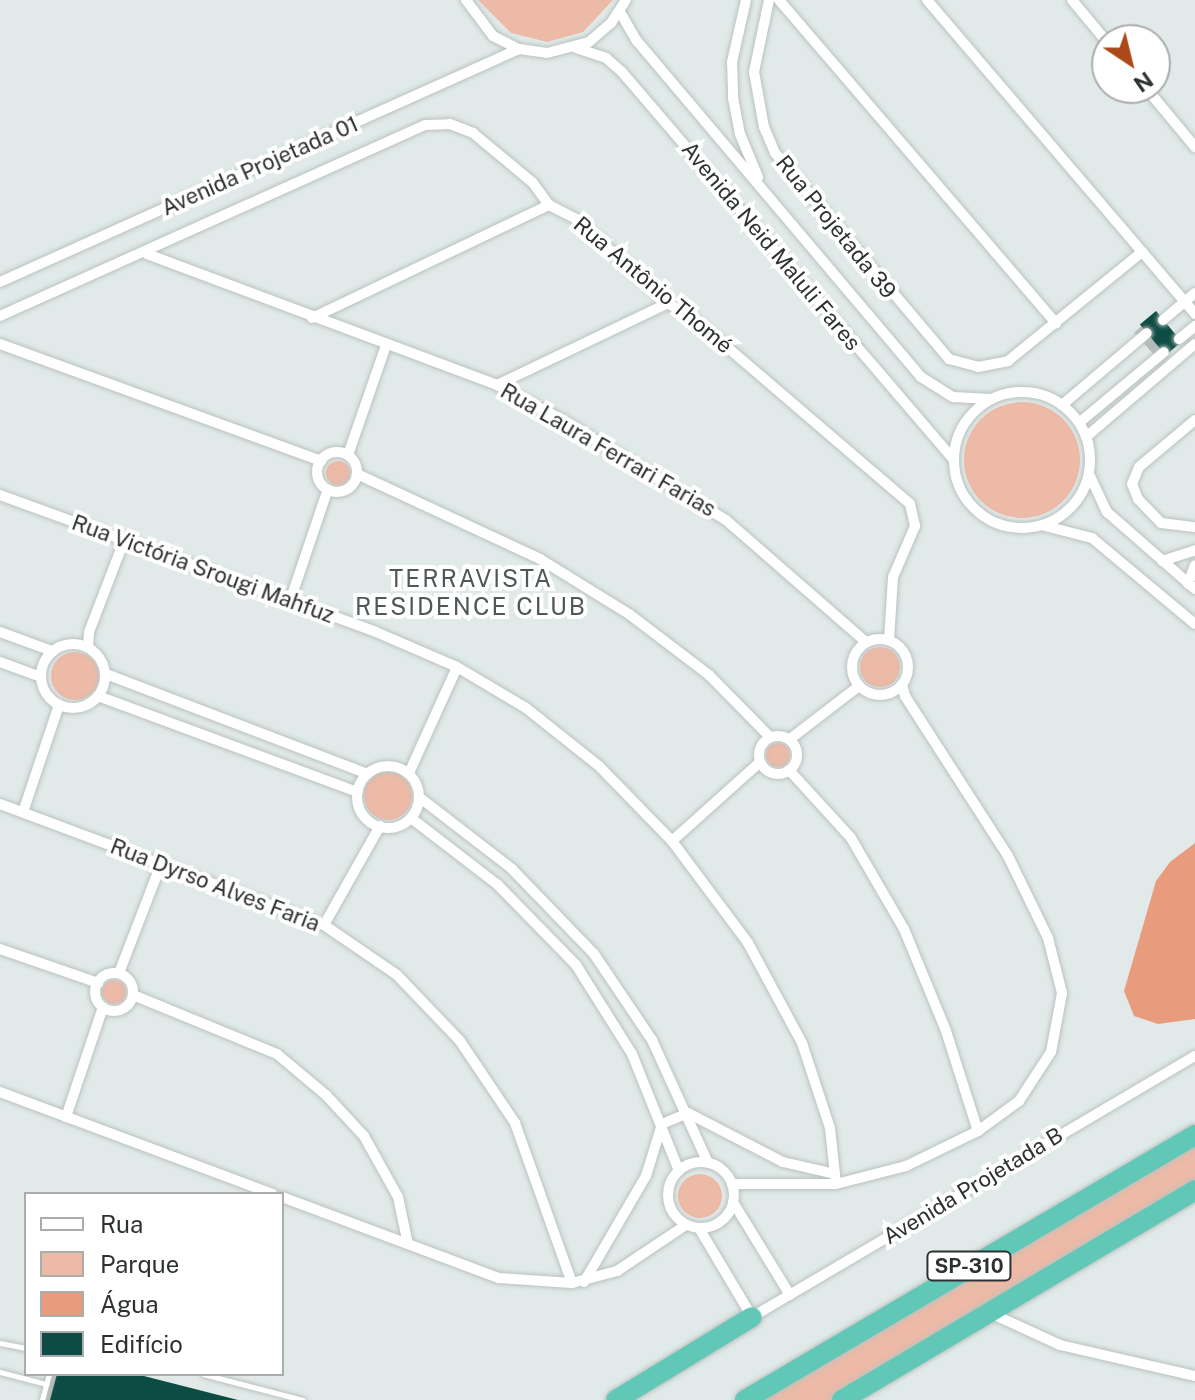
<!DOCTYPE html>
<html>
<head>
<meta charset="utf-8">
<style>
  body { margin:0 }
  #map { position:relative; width:1195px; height:1400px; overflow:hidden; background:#e1eae8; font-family:"Public Sans",sans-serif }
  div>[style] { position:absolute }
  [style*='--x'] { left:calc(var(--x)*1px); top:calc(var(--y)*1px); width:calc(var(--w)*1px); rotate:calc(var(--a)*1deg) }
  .green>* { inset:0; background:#ecbaa7 }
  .round { border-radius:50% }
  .water>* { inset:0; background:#e99c7d }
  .shadow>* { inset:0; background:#0003; transform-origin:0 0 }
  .building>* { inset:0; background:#0d4c44; transform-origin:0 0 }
  .roads { filter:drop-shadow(0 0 2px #bac2c0) drop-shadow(0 0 2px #bac2c0) }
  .lane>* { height:5px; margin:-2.5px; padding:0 2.5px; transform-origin:2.5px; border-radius:2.5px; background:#fff }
  .street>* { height:10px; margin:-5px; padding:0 5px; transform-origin:5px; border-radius:5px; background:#fff }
  .street>.ring { margin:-5px; padding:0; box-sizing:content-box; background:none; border:10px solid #fff; border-radius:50% }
  .highway>* { height:20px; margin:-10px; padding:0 10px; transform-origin:10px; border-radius:10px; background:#61c8b8 }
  span { translate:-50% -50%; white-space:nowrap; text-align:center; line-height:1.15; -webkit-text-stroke:8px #fff; paint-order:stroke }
  .shield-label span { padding:2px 6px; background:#fff; border:2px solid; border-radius:6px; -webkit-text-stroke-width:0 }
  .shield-label { font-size:20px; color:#2e3131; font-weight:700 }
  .street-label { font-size:22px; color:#2e3131 }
  .neighbourhood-label { font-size:24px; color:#505756; letter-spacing:2px }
  .legend { position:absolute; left:24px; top:1192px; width:260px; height:184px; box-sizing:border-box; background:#fff; border:2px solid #abadad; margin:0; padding:10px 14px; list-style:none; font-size:24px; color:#2e3131 }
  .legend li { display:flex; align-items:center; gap:16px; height:40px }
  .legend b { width:40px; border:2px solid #abadad }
  .north { position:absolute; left:1091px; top:24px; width:80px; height:80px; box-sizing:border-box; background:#fff; border:2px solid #abadad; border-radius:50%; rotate:145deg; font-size:22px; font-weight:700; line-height:32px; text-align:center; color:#2e3131 }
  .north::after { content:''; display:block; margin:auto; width:28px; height:36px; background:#ad4819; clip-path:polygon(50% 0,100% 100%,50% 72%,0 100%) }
</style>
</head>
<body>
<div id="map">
  <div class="green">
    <i style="clip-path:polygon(478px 0,613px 0,583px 32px,547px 42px,511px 33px)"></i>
    <i class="round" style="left:964px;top:402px;width:116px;height:116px"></i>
    <i class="round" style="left:326px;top:461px;width:24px;height:24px"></i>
    <i class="round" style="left:860px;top:647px;width:40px;height:40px"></i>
    <i class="round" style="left:51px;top:652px;width:48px;height:48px"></i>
    <i class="round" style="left:766px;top:743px;width:24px;height:24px"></i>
    <i class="round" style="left:364px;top:772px;width:48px;height:48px"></i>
    <i class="round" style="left:102px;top:980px;width:24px;height:24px"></i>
    <i style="clip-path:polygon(1195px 1140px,1195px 1183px,832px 1400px,759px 1400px)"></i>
    <i class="round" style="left:678px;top:1174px;width:44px;height:44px"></i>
  </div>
  <div class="water">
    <i style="clip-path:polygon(1195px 843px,1195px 1019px,1158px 1024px,1134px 1016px,1124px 991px,1156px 881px,1170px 862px)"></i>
  </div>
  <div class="shadow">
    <i style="left:1155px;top:314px;width:38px;height:28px;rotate:48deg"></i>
    <i style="clip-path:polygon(51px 1374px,127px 1374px,235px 1400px,45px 1400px)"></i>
  </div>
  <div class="building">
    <i style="left:1156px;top:311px;width:40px;height:21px;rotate:50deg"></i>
    <i style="clip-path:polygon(57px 1374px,136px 1374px,238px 1400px,50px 1400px)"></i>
  </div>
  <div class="roads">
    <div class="lane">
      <i style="--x:0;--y:1343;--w:26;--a:11"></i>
      <i style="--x:0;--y:1372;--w:48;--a:14.6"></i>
      <i style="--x:203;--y:1374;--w:103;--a:14.6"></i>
      <i style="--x:42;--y:1400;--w:27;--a:-75"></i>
    </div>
    <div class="street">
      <i style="--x:466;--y:0;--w:45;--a:53.1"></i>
      <i style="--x:493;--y:36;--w:29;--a:27"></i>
      <i style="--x:519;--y:49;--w:28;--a:8"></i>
      <i style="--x:547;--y:53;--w:43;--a:-14.7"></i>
      <i style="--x:589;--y:42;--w:29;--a:-41"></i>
      <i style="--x:611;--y:23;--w:27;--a:-57"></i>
      <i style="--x:746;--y:0;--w:64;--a:102.7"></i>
      <i style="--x:732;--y:62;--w:36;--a:88"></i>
      <i style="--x:733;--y:98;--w:37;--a:79"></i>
      <i style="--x:740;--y:134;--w:47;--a:67.3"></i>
      <i style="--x:769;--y:0;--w:74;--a:101.8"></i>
      <i style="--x:754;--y:72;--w:56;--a:79.7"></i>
      <i style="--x:764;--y:127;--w:28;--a:67"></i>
      <i style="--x:775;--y:153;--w:270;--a:49.8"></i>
      <i style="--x:949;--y:359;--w:30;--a:15"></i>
      <i style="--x:978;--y:367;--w:31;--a:-11"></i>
      <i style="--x:1008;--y:361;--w:173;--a:-39.1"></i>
      <i style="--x:779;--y:0;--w:426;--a:49.4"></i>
      <i style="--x:927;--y:0;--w:413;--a:49.5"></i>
      <i style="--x:1072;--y:0;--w:55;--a:50.2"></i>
      <i style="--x:620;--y:12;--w:34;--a:60"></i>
      <i style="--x:637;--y:41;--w:440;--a:49.8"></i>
      <i style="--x:921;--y:377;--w:38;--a:32"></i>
      <i style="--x:953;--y:397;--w:38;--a:3"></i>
      <i style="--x:576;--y:48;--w:32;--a:18"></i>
      <i style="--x:606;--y:58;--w:21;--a:41"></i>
      <i style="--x:622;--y:72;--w:511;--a:49.45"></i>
      <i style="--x:1146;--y:88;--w:77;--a:50.3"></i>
      <i style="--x:147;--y:254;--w:374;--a:20.5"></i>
      <i style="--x:497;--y:385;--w:72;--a:28"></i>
      <i style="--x:561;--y:419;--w:193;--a:31.5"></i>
      <i style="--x:726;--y:520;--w:186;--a:41.1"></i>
      <i style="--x:0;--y:282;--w:569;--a:-24.18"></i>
      <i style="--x:0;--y:316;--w:466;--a:-24.2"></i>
      <i style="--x:425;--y:125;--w:25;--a:-2"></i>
      <i style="--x:450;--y:124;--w:25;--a:21"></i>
      <i style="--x:473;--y:133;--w:78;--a:39.8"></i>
      <i style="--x:533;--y:183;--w:27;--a:54"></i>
      <i style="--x:549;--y:205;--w:30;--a:27"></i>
      <i style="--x:576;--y:219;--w:125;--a:42.4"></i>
      <i style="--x:668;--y:303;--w:37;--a:33"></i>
      <i style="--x:699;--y:323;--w:278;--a:40.6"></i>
      <i style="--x:910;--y:504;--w:23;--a:77"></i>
      <i style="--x:915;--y:526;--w:56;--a:113.3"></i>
      <i style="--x:893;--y:577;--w:63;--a:93.6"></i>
      <i style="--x:312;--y:318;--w:263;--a:-25.5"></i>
      <i style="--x:1163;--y:320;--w:42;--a:-40.2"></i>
      <i style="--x:1179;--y:339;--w:21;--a:-39"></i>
      <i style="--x:0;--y:344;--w:342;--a:20"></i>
      <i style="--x:497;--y:385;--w:190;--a:-25.6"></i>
      <i class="ring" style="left:954px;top:392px;width:126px;height:126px"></i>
      <i style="--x:1062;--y:405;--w:111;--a:-40.3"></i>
      <i style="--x:1195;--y:420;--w:73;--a:140"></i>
      <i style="--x:1139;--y:467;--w:18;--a:112"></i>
      <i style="--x:1132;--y:484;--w:16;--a:68"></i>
      <i style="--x:1138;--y:499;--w:33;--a:46"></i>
      <i style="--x:1161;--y:523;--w:34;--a:7"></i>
      <i style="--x:1080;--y:422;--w:109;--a:-39.8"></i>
      <i style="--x:1086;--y:437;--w:143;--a:-40.5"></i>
      <i class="ring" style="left:317px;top:452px;width:30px;height:30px"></i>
      <i style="--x:348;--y:455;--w:116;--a:-70.9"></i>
      <i style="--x:357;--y:474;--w:202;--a:24.9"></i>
      <i style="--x:540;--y:559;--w:105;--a:31.7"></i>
      <i style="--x:629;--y:614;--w:101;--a:37.3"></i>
      <i style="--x:709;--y:675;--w:87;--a:45.5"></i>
      <i style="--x:1090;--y:476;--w:40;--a:65"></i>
      <i style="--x:1107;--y:512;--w:117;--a:41.2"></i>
      <i style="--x:0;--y:495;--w:400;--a:20"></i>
      <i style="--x:376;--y:632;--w:88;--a:23.4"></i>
      <i style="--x:457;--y:667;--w:80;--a:30.7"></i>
      <i style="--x:526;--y:708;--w:93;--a:38.5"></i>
      <i style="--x:599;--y:766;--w:105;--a:45.8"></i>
      <i style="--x:672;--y:841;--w:127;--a:53.3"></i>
      <i style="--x:748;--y:943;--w:114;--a:61.6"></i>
      <i style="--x:802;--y:1043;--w:89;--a:71.8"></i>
      <i style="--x:830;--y:1128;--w:56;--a:83.9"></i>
      <i style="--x:1045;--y:526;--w:49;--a:14.3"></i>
      <i style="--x:1092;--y:538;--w:134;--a:39.9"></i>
      <i style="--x:1162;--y:561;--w:35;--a:-18"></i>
      <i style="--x:1188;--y:584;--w:20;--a:-70"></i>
      <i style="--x:290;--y:601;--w:118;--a:-71.3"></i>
      <i style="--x:0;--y:632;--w:55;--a:20.1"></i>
      <i class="ring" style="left:852px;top:639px;width:46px;height:46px"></i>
      <i class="ring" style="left:41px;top:644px;width:54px;height:54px"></i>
      <i style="--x:88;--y:647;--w:15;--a:-86"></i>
      <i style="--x:89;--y:632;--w:97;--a:-69"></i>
      <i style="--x:0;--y:662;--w:44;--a:20.1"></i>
      <i style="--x:106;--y:674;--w:280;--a:20.9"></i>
      <i style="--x:98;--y:696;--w:277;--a:20.3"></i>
      <i class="ring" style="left:759px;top:736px;width:28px;height:28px"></i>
      <i style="--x:790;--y:739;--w:87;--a:-37.5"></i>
      <i class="ring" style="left:357px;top:766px;width:52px;height:52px"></i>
      <i style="--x:789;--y:770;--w:92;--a:47.6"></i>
      <i style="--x:851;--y:838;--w:105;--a:59.8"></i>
      <i style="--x:904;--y:929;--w:110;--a:67.6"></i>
      <i style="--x:946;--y:1031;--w:105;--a:72.3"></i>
      <i style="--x:409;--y:773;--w:116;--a:-65.6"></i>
      <i style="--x:419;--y:797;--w:118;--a:37.7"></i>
      <i style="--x:512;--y:869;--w:118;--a:46"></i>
      <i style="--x:594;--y:954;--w:104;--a:56"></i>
      <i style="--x:652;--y:1040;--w:135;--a:65.5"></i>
      <i style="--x:0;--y:804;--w:346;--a:20.5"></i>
      <i style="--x:324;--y:925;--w:88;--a:34.4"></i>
      <i style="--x:397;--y:975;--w:91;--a:46.3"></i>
      <i style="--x:460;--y:1041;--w:99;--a:56.1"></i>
      <i style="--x:515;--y:1123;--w:170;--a:70.4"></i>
      <i style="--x:23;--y:812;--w:113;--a:-71.4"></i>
      <i style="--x:411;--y:818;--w:110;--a:37.6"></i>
      <i style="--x:498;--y:885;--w:112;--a:45.7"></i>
      <i style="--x:576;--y:965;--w:105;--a:57.8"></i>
      <i style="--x:632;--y:1054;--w:126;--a:68.1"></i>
      <i style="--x:672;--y:841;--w:118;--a:-41.9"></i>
      <i style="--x:324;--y:925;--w:114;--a:-60.5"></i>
      <i style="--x:0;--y:949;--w:104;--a:19.1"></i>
      <i style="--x:119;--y:973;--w:117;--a:-68.9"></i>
      <i class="ring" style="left:95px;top:973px;width:28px;height:28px"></i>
      <i style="--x:133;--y:995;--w:156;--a:22.3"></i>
      <i style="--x:277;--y:1054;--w:64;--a:39.9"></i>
      <i style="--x:326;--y:1095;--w:56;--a:47.2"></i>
      <i style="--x:364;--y:1136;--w:70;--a:60.9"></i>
      <i style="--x:398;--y:1197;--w:48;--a:78"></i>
      <i style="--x:0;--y:1092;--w:291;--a:20.5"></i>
      <i style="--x:66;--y:1117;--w:116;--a:-71.4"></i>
      <i class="ring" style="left:668px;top:1162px;width:56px;height:56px"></i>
      <i style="--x:732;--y:1184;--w:104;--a:0"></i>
      <i style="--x:836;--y:1184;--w:72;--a:-14.4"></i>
      <i style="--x:906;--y:1166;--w:80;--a:-25.9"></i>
      <i style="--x:978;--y:1131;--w:51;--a:-36.2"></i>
      <i style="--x:1019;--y:1101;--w:59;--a:-56.9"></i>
      <i style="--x:1051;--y:1052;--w:60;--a:-79.4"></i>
      <i style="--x:1062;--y:993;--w:57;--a:-104.3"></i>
      <i style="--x:1048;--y:938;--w:91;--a:-116"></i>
      <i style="--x:1008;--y:856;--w:190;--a:-122.8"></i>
      <i style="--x:905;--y:696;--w:12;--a:-104"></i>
      <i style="--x:282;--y:1197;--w:232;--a:20.5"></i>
      <i style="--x:499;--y:1278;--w:73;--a:3.9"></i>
      <i style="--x:572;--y:1283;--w:47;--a:-14.9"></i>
      <i style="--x:617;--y:1271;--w:83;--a:-33.7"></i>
      <i style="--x:733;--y:1202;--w:109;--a:58.5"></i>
      <i style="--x:699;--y:1228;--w:104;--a:59.2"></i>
      <i style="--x:752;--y:1317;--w:514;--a:-30.51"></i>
      <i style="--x:584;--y:1282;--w:123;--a:-59.7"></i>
      <i style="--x:646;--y:1176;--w:54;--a:-72.9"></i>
      <i style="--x:662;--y:1124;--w:28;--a:-23"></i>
      <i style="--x:688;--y:1113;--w:107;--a:27.3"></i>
      <i style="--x:783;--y:1162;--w:53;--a:13"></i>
      <i style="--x:988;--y:1312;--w:79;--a:24.6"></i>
      <i style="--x:1060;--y:1345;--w:139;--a:12.9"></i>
    </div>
    <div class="highway">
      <i style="--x:616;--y:1400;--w:159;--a:-31.4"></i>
      <i style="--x:745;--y:1400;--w:522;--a:-30.49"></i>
      <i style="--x:842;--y:1400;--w:411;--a:-30.7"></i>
    </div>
  </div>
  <div class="shield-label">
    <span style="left:969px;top:1266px">SP-310</span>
  </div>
  <div class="street-label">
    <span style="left:260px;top:166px;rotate:-24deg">Avenida Projetada 01</span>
    <span style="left:836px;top:227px;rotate:51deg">Rua Projetada 39</span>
    <span style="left:771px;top:246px;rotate:50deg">Avenida Neid Maluli Fares</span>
    <span style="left:653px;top:285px;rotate:40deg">Rua Antônio Thomé</span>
    <span style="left:608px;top:450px;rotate:30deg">Rua Laura Ferrari Farias</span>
    <span style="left:203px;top:569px;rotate:20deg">Rua Victória Srougi Mahfuz</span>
    <span style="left:215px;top:885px;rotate:21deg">Rua Dyrso Alves Faria</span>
    <span style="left:973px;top:1186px;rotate:-31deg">Avenida Projetada B</span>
  </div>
  <div class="neighbourhood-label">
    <span style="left:471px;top:593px">TERRAVISTA<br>RESIDENCE CLUB</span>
  </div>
  <ul class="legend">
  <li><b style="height:10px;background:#fff"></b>Rua</li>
  <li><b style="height:22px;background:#ecbaa7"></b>Parque</li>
  <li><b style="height:22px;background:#e99c7d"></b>Água</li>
  <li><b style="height:22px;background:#0d4c44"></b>Edifício</li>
  </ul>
  <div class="north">N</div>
</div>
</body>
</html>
